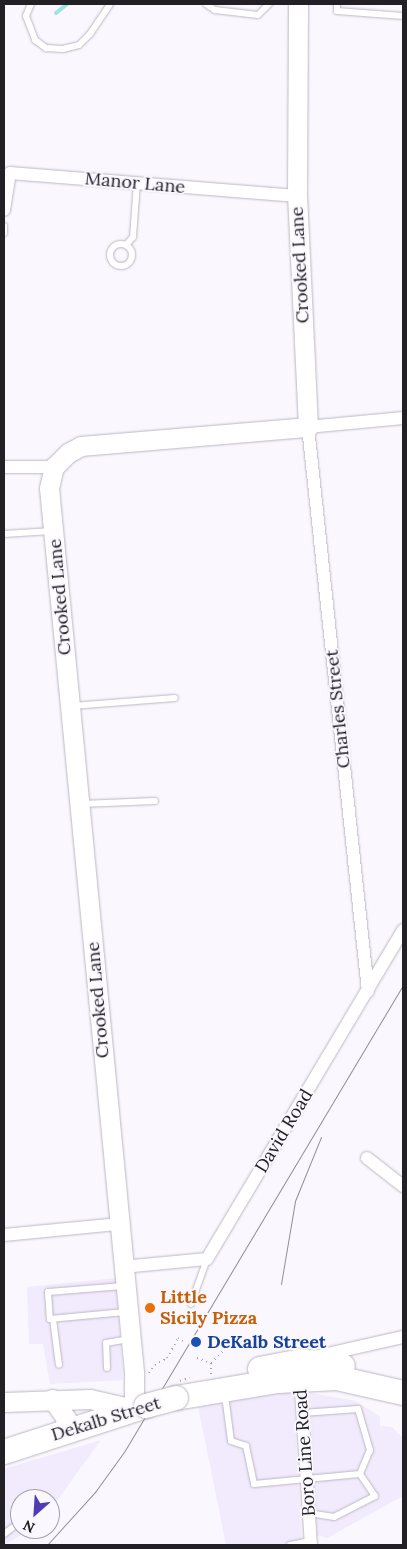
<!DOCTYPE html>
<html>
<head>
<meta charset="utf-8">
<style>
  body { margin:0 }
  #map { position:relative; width:407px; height:1549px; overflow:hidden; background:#faf7fe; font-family:Lora,serif }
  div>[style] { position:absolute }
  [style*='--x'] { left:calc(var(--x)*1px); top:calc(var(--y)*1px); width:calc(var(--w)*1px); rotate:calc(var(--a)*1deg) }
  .built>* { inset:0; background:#f2eafd }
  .stream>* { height:4px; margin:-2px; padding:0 2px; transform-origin:2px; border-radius:2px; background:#9fe1e8 }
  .path>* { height:2px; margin-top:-1px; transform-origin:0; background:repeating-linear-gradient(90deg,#a5a3a9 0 1px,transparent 0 5px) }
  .roads { filter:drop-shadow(0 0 1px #bcb7c2) drop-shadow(0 0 1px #bcb7c2) }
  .lane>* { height:6px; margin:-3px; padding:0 3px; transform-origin:3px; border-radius:3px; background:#fff }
  .lane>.ring { margin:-3px; padding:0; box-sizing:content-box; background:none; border:6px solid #fff; border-radius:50% }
  .street>* { height:12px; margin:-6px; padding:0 6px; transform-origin:6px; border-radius:6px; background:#fff }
  .secondary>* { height:19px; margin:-9.5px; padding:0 9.5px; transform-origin:9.5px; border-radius:9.5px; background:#fff }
  .highway>* { height:24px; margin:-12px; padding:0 12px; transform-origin:12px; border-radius:12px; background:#fff }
  .tram>* { height:1px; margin:-0.5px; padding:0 0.5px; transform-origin:0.5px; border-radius:0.5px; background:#908e94 }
  .path-bridge>* { height:2px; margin-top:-1px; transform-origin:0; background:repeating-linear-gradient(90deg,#a5a3a9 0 1px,transparent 0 5px) }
  .bridges { filter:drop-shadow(0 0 1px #bcb7c2) drop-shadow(0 0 1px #bcb7c2) }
  .highway-bridge>* { height:24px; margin:-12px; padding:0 12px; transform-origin:12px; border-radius:12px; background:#fff }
  .dots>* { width:14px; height:14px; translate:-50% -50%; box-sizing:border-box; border:2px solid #faf7fe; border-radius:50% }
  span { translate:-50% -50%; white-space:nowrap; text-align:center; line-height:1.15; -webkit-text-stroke:4px #faf7fe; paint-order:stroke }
  .street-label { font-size:18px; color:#222025 }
  .food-label { font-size:18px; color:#c56008; font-weight:700 }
  .left { translate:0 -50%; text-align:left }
  .transit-label { font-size:18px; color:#164399; font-weight:700 }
  .frame { position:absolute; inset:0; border:5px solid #222025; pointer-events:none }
  .north { position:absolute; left:10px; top:1489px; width:50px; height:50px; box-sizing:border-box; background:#faf7fe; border:1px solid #a4a1a7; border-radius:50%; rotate:206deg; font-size:14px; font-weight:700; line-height:20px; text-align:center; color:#222025 }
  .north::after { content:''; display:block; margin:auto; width:18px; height:22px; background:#503cb4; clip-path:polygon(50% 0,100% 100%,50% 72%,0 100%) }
</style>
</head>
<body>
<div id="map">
  <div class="built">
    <i style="clip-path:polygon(116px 1278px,123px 1380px,50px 1384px,43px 1344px,29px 1344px,27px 1287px)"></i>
    <i style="clip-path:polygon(286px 1387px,293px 1393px,302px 1545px,226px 1545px,198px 1406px)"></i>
    <i style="clip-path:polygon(310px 1393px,356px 1401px,380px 1417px,380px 1426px,392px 1427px,403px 1438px,403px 1496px,327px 1538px,317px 1535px)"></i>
    <i style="clip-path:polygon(101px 1440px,50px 1510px,50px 1499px,20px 1499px,20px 1529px,31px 1529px,4px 1545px,4px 1469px)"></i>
  </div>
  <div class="stream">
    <i style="--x:56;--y:13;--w:14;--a:-39"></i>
  </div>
  <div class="path">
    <i style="--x:197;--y:1358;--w:15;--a:20"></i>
    <i style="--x:211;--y:1363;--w:11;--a:90"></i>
    <i style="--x:211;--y:1363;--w:16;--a:-45"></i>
    <i style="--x:149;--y:1373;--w:10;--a:-53"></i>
    <i style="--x:155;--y:1365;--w:14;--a:-30"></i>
    <i style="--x:167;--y:1358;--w:23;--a:-61"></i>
    <i style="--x:178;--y:1338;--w:8;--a:30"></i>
  </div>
  <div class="roads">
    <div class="lane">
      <i style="--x:31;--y:4;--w:13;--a:113"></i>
      <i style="--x:26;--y:16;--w:26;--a:69"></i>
      <i style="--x:35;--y:40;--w:14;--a:36"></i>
      <i style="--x:46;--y:48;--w:17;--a:3"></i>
      <i style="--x:63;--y:49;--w:16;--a:-14"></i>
      <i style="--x:79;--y:45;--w:16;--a:-45"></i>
      <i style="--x:90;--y:34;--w:36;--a:-56"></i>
      <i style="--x:206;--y:4;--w:11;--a:34"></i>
      <i style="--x:215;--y:10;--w:43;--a:6.6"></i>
      <i style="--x:258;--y:15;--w:16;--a:-45"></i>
      <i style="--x:337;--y:4;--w:7;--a:90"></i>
      <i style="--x:337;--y:11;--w:66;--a:4.3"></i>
      <i style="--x:4;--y:226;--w:7;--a:90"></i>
      <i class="ring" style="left:110px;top:244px;width:16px;height:16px"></i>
      <i style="--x:126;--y:245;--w:11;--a:-49"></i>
      <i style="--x:133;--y:237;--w:54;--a:-85.8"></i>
      <i style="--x:4;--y:534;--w:48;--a:-3.6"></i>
      <i style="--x:72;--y:706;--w:103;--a:-4.4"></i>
      <i style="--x:81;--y:804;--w:74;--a:-2.3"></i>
      <i style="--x:123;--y:1286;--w:75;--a:175.4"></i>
      <i style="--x:48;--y:1292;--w:27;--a:86"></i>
      <i style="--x:50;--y:1319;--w:75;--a:-5.3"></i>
      <i style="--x:191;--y:1304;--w:48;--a:-70.4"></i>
      <i style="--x:53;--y:1319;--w:46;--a:82.6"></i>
      <i style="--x:107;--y:1368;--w:25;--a:-92"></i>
      <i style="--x:106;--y:1343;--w:23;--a:-10"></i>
      <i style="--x:225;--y:1395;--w:46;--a:82.6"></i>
      <i style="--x:231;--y:1441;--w:16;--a:18"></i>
      <i style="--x:246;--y:1446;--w:39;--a:78"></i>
      <i style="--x:254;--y:1484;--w:106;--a:-5.4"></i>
      <i style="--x:360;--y:1474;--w:27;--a:56"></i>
      <i style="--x:375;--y:1496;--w:46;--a:152.9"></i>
      <i style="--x:334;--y:1517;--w:25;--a:-171"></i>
      <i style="--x:302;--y:1413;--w:56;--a:-4.1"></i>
      <i style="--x:358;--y:1409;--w:43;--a:73.7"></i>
      <i style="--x:370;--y:1450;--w:26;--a:113"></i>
      <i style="--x:4;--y:1534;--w:20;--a:-37"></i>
      <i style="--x:290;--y:1545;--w:21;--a:-11"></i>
    </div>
    <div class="street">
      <i style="--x:4;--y:210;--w:37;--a:-81"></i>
      <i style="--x:10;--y:173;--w:288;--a:4.6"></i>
      <i style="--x:4;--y:467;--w:50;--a:0"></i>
      <i style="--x:368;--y:991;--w:567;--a:-96.07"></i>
      <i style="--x:308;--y:427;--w:95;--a:-5.4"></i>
      <i style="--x:367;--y:1158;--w:46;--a:37.9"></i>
      <i style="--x:4;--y:1235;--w:116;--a:-5.5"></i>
      <i style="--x:122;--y:1267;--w:85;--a:-5.4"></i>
      <i style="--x:207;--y:1259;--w:383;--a:-59.2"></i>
      <i style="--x:314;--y:1357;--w:91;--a:-12.7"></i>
      <i style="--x:300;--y:1376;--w:169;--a:86.3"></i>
    </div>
    <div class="secondary">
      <i style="--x:52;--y:1399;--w:24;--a:54"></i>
      <i style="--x:66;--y:1418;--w:13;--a:99"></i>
      <i style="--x:4;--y:1402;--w:86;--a:-2"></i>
      <i style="--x:90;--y:1399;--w:45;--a:12.8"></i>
      <i style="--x:134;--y:1409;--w:37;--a:-90"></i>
      <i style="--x:134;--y:1372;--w:888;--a:-95.49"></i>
      <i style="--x:49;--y:488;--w:22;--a:-77"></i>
      <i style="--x:54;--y:467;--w:20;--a:-45"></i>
      <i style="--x:68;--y:453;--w:15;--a:-28"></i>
      <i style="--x:81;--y:446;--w:228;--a:-4.8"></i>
      <i style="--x:308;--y:427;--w:231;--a:-92.7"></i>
      <i style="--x:297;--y:196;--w:192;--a:-89.7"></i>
    </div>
    <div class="highway">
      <i style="--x:260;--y:1369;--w:42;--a:-11"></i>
      <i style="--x:301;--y:1361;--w:42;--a:6.8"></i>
      <i style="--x:176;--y:1398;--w:103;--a:-9.5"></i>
      <i style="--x:278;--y:1381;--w:59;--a:-2.9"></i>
      <i style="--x:337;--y:1378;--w:68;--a:12.8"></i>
      <i style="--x:4;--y:1452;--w:149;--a:-17.9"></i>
    </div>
  </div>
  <div class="tram">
    <i style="--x:281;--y:1284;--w:84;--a:-80.4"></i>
    <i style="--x:295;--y:1201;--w:69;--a:-67.9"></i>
    <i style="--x:47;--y:1545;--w:72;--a:-47.8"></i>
    <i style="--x:95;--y:1492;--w:49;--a:-54.1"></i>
    <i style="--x:124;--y:1452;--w:544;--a:-59.14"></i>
  </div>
  <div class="path-bridge">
    <i style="--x:180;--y:1381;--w:10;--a:-17"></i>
  </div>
  <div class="bridges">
    <div class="highway-bridge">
      <i style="--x:146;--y:1406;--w:31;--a:-15"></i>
    </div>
  </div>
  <div class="dots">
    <i style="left:150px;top:1308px;background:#e8710a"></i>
    <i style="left:196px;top:1342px;background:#1a4fb4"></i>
  </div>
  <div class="street-label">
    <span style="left:135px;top:183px;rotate:5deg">Manor Lane</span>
    <span style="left:300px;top:265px;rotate:-93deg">Crooked Lane</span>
    <span style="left:60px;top:597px;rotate:-95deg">Crooked Lane</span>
    <span style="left:338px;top:709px;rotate:-96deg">Charles Street</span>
    <span style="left:98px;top:1000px;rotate:-95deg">Crooked Lane</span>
    <span style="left:284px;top:1131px;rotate:-59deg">David Road</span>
    <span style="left:106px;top:1419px;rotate:-17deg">Dekalb Street</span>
    <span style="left:305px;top:1453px;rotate:-94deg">Boro Line Road</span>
  </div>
  <div class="food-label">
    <span class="left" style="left:160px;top:1308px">Little<br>Sicily Pizza</span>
  </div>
  <div class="transit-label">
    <span class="left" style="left:207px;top:1342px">DeKalb Street</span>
  </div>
  <div class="frame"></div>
  <div class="north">N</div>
</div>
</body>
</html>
